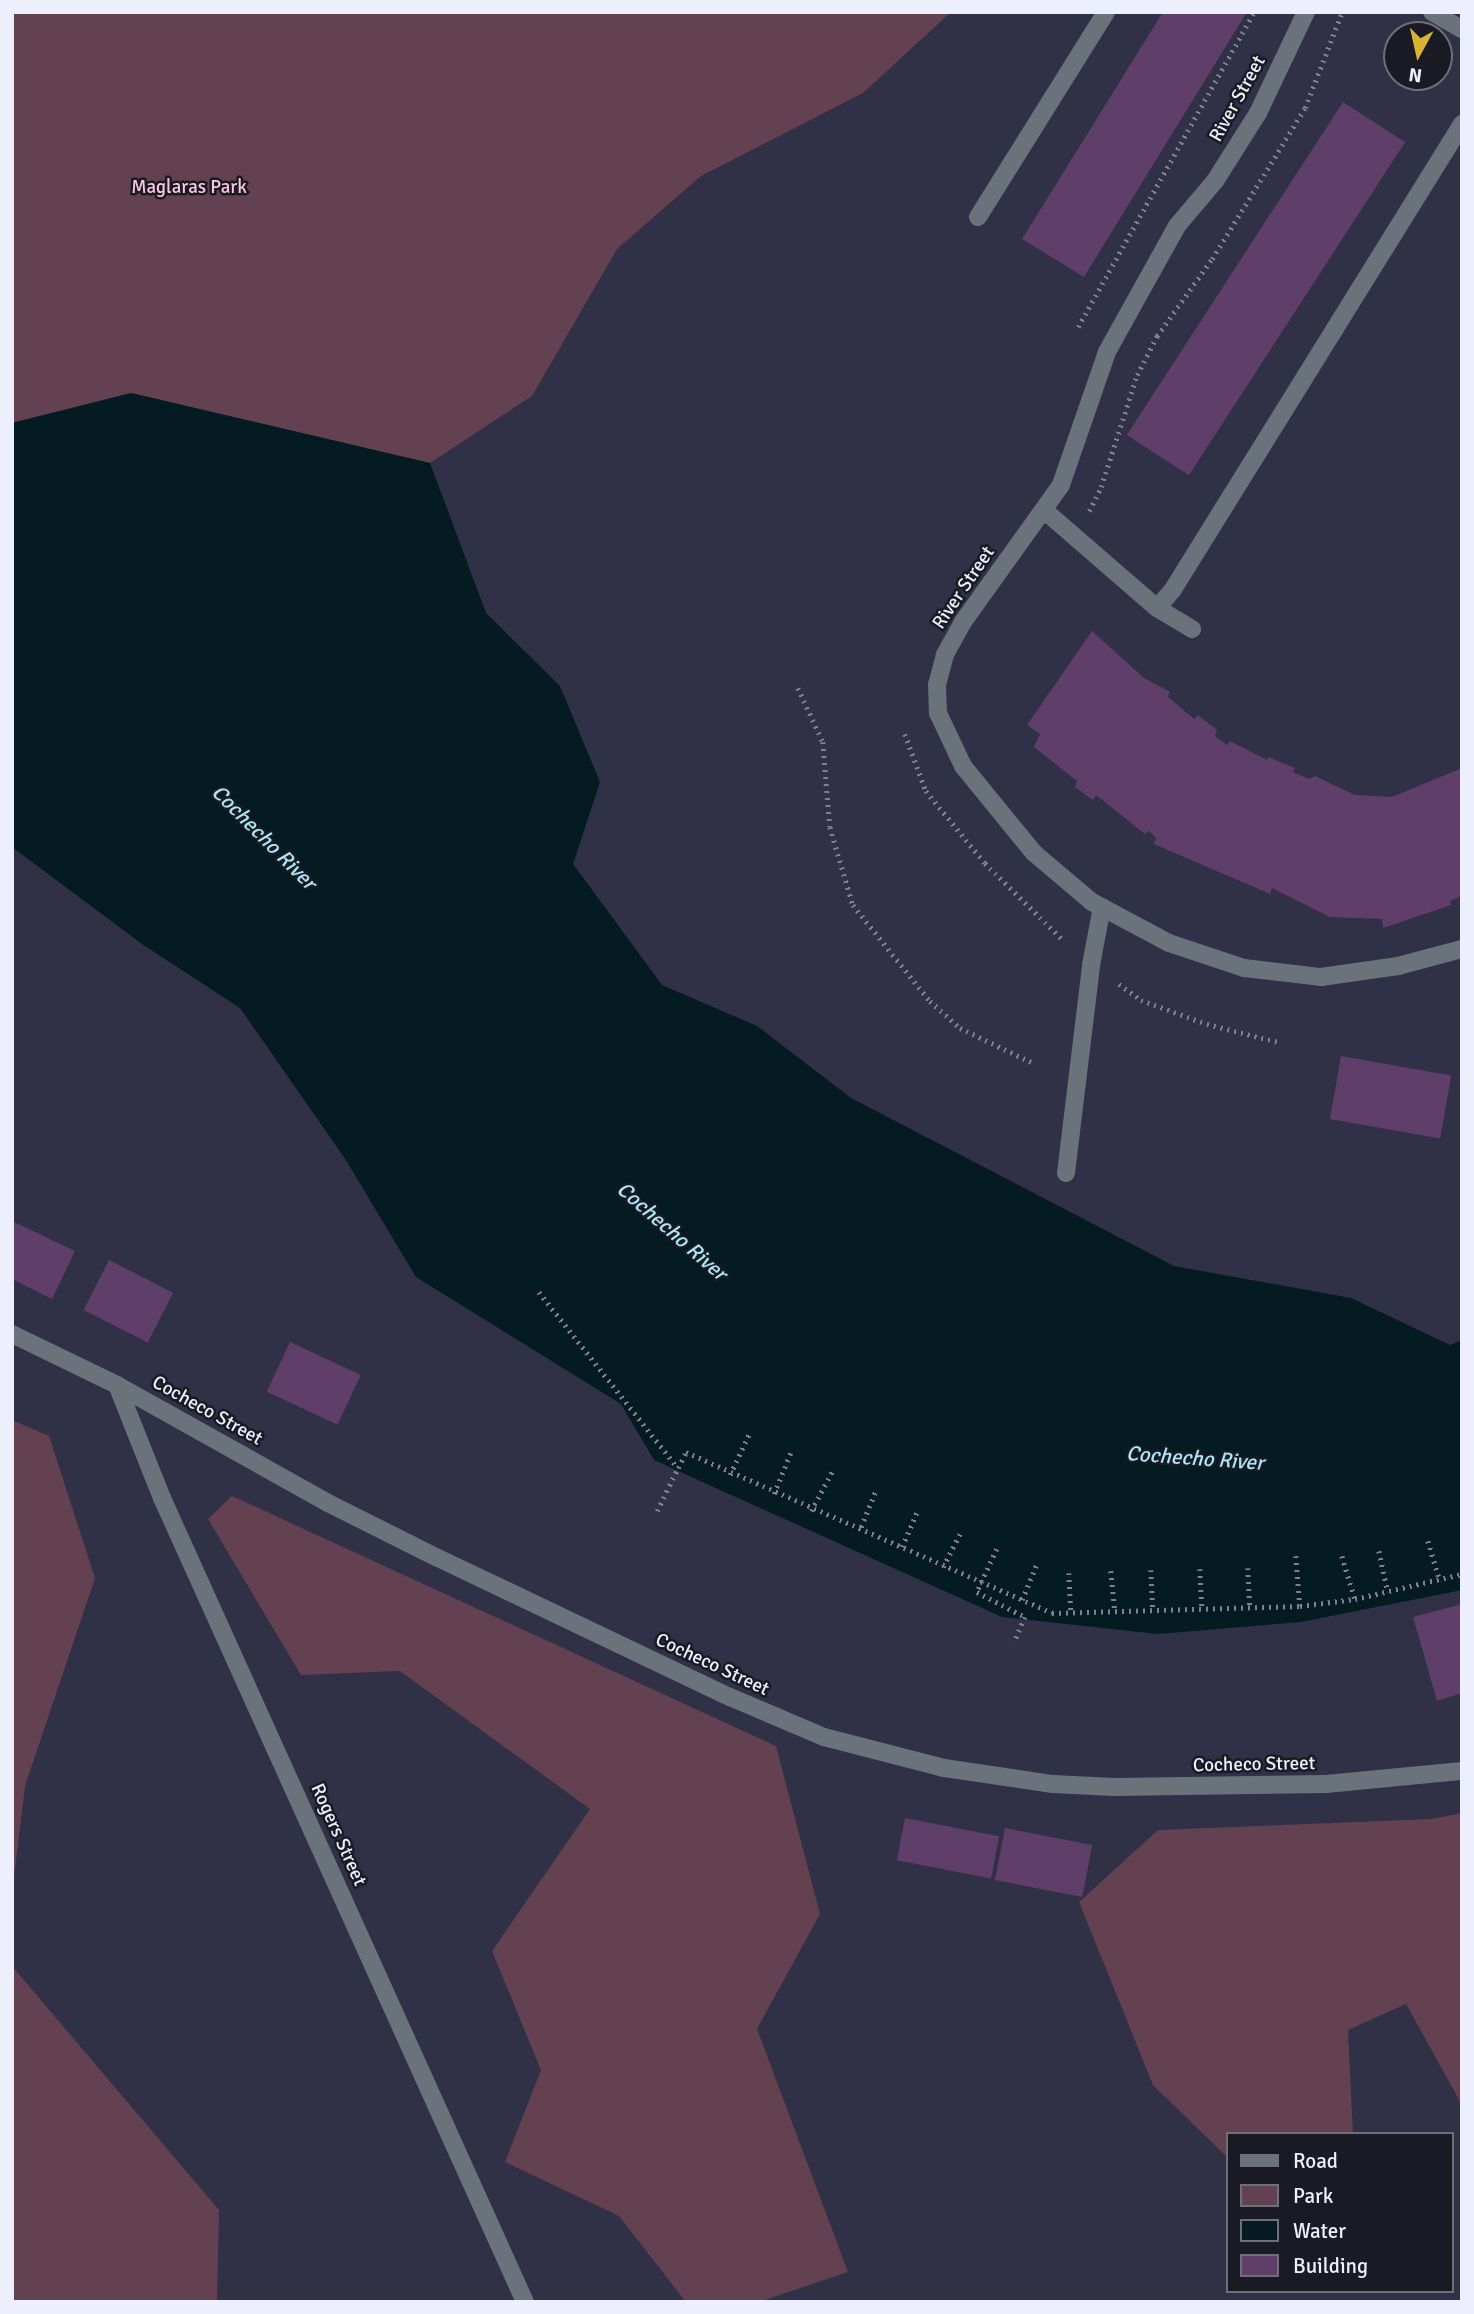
<!DOCTYPE html>
<html>
<head>
<meta charset="utf-8">
<style>
  body { margin:0 }
  #map { position:relative; width:1474px; height:2314px; overflow:hidden; background:#303046; font-family:Signika,sans-serif }
  div>[style] { position:absolute }
  [style*='--x'] { left:calc(var(--x)*1px); top:calc(var(--y)*1px); width:calc(var(--w)*1px); rotate:calc(var(--a)*1deg) }
  .green>* { inset:0; background:#634150 }
  .water>* { inset:0; background:#031b21 }
  .building>* { inset:0; background:#5f3e69; transform-origin:0 0 }
  .path>* { height:4.5px; margin-top:-2.25px; transform-origin:0; background:repeating-linear-gradient(90deg,#808093 0 2px,transparent 0 7px) }
  .minor>* { height:18px; margin:-9px; padding:0 9px; transform-origin:9px; border-radius:9px; background:#6a727b }
  span { translate:-50% -50%; white-space:nowrap; text-align:center; line-height:1.15; -webkit-text-stroke:5px #191a23; paint-order:stroke }
  .street-label { font-size:19px; color:#eeeffd }
  .park-label { font-size:19px; color:#fcc7de }
  .water-label { font-size:21px; color:#aae7f8; font-style:italic }
  .frame { position:absolute; inset:0; border:14px solid #eeeffd; pointer-events:none }
  .legend { position:absolute; left:1226px; top:2132px; width:228px; height:161px; box-sizing:border-box; background:#191a23; border:2px solid #6e6f7a; margin:0; padding:9px 12px; list-style:none; font-size:21px; color:#eeeffd }
  .legend li { display:flex; align-items:center; gap:14px; height:35px }
  .legend b { width:35px; border:2px solid #6e6f7a }
  .north { position:absolute; left:1383px; top:21px; width:70px; height:70px; box-sizing:border-box; background:#191a23; border:2px solid #6e6f7a; border-radius:50%; rotate:188deg; font-size:19px; font-weight:700; line-height:28px; text-align:center; color:#eeeffd }
  .north::after { content:''; display:block; margin:auto; width:24px; height:32px; background:#d8b434; clip-path:polygon(50% 0,100% 100%,50% 72%,0 100%) }
</style>
</head>
<body>
<div id="map">
  <div class="green">
    <i style="clip-path:polygon(12px 12px,951px 12px,863px 93px,701px 176px,617px 249px,532px 396px,430px 463px,131px 393px,12px 423px)"></i>
    <i style="clip-path:polygon(12px 1420px,49px 1436px,95px 1578px,25px 1786px,12px 1895px)"></i>
    <i style="clip-path:polygon(232px 1496px,776px 1746px,820px 1914px,757px 2029px,848px 2272px,759px 2302px,686px 2302px,619px 2216px,505px 2162px,541px 2070px,492px 1951px,590px 1809px,400px 1671px,301px 1675px,208px 1519px)"></i>
    <i style="clip-path:polygon(1462px 1813px,1462px 2105px,1406px 2004px,1348px 2030px,1353px 2134px,1227px 2134px,1227px 2157px,1153px 2085px,1079px 1902px,1158px 1830px,1432px 1819px)"></i>
    <i style="clip-path:polygon(12px 1966px,219px 2210px,217px 2302px,12px 2302px)"></i>
  </div>
  <div class="water">
    <i style="clip-path:polygon(131px 393px,430px 463px,486px 613px,560px 686px,600px 782px,573px 864px,662px 985px,757px 1026px,851px 1098px,1174px 1266px,1351px 1298px,1450px 1345px,1462px 1340px,1462px 1590px,1301px 1622px,1158px 1634px,1002px 1617px,654px 1460px,621px 1404px,416px 1277px,346px 1160px,240px 1008px,142px 944px,12px 847px,12px 423px)"></i>
  </div>
  <div class="building">
    <i style="clip-path:polygon(1163px 12px,1247px 12px,1084px 277px,1022px 239px)"></i>
    <i style="left:1343px;top:102px;width:74px;height:397px;rotate:33deg"></i>
    <i style="clip-path:polygon(1092px 631px,1144px 678px,1170px 692px,1168px 697px,1194px 719px,1198px 715px,1217px 730px,1215px 736px,1227px 745px,1230px 741px,1267px 760px,1268px 757px,1295px 768px,1293px 772px,1309px 779px,1315px 776px,1355px 795px,1392px 797px,1462px 768px,1462px 896px,1450px 901px,1451px 905px,1383px 928px,1382px 919px,1330px 917px,1272px 888px,1270px 894px,1154px 844px,1156px 838px,1149px 831px,1145px 834px,1096px 795px,1093px 800px,1075px 787px,1077px 781px,1034px 747px,1040px 734px,1027px 725px)"></i>
    <i style="left:1341px;top:1056px;width:112px;height:64px;rotate:10deg"></i>
    <i style="clip-path:polygon(12px 1221px,75px 1251px,52px 1299px,12px 1279px)"></i>
    <i style="left:109px;top:1260px;width:72px;height:56px;rotate:27deg"></i>
    <i style="left:290px;top:1342px;width:78px;height:55px;rotate:25deg"></i>
    <i style="clip-path:polygon(1462px 1604px,1462px 1693px,1437px 1701px,1413px 1617px)"></i>
    <i style="left:905px;top:1818px;width:96px;height:43px;rotate:11deg"></i>
    <i style="left:1005px;top:1828px;width:89px;height:53px;rotate:11deg"></i>
  </div>
  <div class="path">
    <i style="--x:1078;--y:327;--w:361;--a:-60.8"></i>
    <i style="--x:1089;--y:511;--w:27;--a:-63"></i>
    <i style="--x:1101;--y:487;--w:118;--a:-72.2"></i>
    <i style="--x:1137;--y:375;--w:44;--a:-62.9"></i>
    <i style="--x:1157;--y:336;--w:95;--a:-54.5"></i>
    <i style="--x:1212;--y:259;--w:177;--a:-58.4"></i>
    <i style="--x:1305;--y:108;--w:103;--a:-68.9"></i>
    <i style="--x:798;--y:688;--w:60;--a:65.2"></i>
    <i style="--x:823;--y:742;--w:85;--a:85.3"></i>
    <i style="--x:830;--y:827;--w:81;--a:73.6"></i>
    <i style="--x:853;--y:905;--w:123;--a:51.3"></i>
    <i style="--x:930;--y:1001;--w:40;--a:42"></i>
    <i style="--x:960;--y:1028;--w:79;--a:25.6"></i>
    <i style="--x:905;--y:734;--w:61;--a:69.8"></i>
    <i style="--x:926;--y:791;--w:93;--a:50.7"></i>
    <i style="--x:985;--y:863;--w:112;--a:44.6"></i>
    <i style="--x:1119;--y:984;--w:27;--a:36"></i>
    <i style="--x:1141;--y:1000;--w:70;--a:20"></i>
    <i style="--x:1207;--y:1024;--w:73;--a:14.2"></i>
    <i style="--x:539;--y:1292;--w:224;--a:51.7"></i>
    <i style="--x:678;--y:1468;--w:18;--a:-63"></i>
    <i style="--x:686;--y:1452;--w:400;--a:23.7"></i>
    <i style="--x:1052;--y:1613;--w:248;--a:-1.6"></i>
    <i style="--x:1300;--y:1606;--w:55;--a:-7.3"></i>
    <i style="--x:1355;--y:1599;--w:110;--a:-13.2"></i>
    <i style="--x:730;--y:1475;--w:47;--a:-65.1"></i>
    <i style="--x:774;--y:1494;--w:48;--a:-68.2"></i>
    <i style="--x:657;--y:1511;--w:48;--a:-64"></i>
    <i style="--x:811;--y:1511;--w:47;--a:-61.8"></i>
    <i style="--x:861;--y:1527;--w:40;--a:-68"></i>
    <i style="--x:1428;--y:1541;--w:42;--a:73.3"></i>
    <i style="--x:902;--y:1547;--w:39;--a:-67"></i>
    <i style="--x:997;--y:1549;--w:47;--a:114.9"></i>
    <i style="--x:977;--y:1592;--w:54;--a:27.5"></i>
    <i style="--x:1025;--y:1617;--w:28;--a:113"></i>
    <i style="--x:1379;--y:1551;--w:42;--a:77.6"></i>
    <i style="--x:1296;--y:1556;--w:50;--a:85.4"></i>
    <i style="--x:1342;--y:1556;--w:45;--a:73.2"></i>
    <i style="--x:943;--y:1567;--w:38;--a:-63"></i>
    <i style="--x:1248;--y:1568;--w:41;--a:87.2"></i>
    <i style="--x:1200;--y:1569;--w:39;--a:87"></i>
    <i style="--x:1151;--y:1570;--w:41;--a:87.2"></i>
    <i style="--x:1111;--y:1571;--w:40;--a:84.3"></i>
    <i style="--x:1069;--y:1573;--w:40;--a:87.1"></i>
    <i style="--x:1022;--y:1600;--w:37;--a:-68"></i>
  </div>
  <div class="minor">
    <i style="--x:1306;--y:12;--w:112;--a:115.4"></i>
    <i style="--x:1258;--y:113;--w:80;--a:122.3"></i>
    <i style="--x:1215;--y:181;--w:59;--a:130.2"></i>
    <i style="--x:1177;--y:226;--w:144;--a:119.1"></i>
    <i style="--x:1107;--y:352;--w:141;--a:109.1"></i>
    <i style="--x:1061;--y:485;--w:168;--a:125.6"></i>
    <i style="--x:963;--y:622;--w:38;--a:119"></i>
    <i style="--x:945;--y:655;--w:31;--a:105"></i>
    <i style="--x:937;--y:685;--w:28;--a:88"></i>
    <i style="--x:938;--y:713;--w:59;--a:64.7"></i>
    <i style="--x:963;--y:766;--w:112;--a:50.8"></i>
    <i style="--x:1034;--y:853;--w:76;--a:40.2"></i>
    <i style="--x:1092;--y:902;--w:87;--a:28"></i>
    <i style="--x:1169;--y:943;--w:79;--a:18.4"></i>
    <i style="--x:1244;--y:968;--w:78;--a:6.7"></i>
    <i style="--x:1321;--y:977;--w:78;--a:-8.1"></i>
    <i style="--x:1398;--y:966;--w:66;--a:-14.9"></i>
    <i style="--x:1432;--y:12;--w:34;--a:30"></i>
    <i style="--x:978;--y:217;--w:242;--a:-58"></i>
    <i style="--x:1045;--y:511;--w:148;--a:40.9"></i>
    <i style="--x:1157;--y:608;--w:41;--a:31"></i>
    <i style="--x:1157;--y:608;--w:23;--a:-49"></i>
    <i style="--x:1172;--y:591;--w:550;--a:-58.16"></i>
    <i style="--x:1066;--y:1173;--w:209;--a:-83.1"></i>
    <i style="--x:1091;--y:965;--w:59;--a:-79.3"></i>
    <i style="--x:12;--y:1334;--w:117;--a:25.9"></i>
    <i style="--x:117;--y:1385;--w:242;--a:29.2"></i>
    <i style="--x:328;--y:1503;--w:121;--a:26.6"></i>
    <i style="--x:436;--y:1557;--w:326;--a:25.5"></i>
    <i style="--x:730;--y:1697;--w:102;--a:23.1"></i>
    <i style="--x:824;--y:1737;--w:124;--a:14.5"></i>
    <i style="--x:944;--y:1768;--w:110;--a:8.4"></i>
    <i style="--x:1053;--y:1784;--w:61;--a:2.8"></i>
    <i style="--x:1114;--y:1787;--w:212;--a:-0.8"></i>
    <i style="--x:1326;--y:1784;--w:137;--a:-5.5"></i>
    <i style="--x:117;--y:1385;--w:122;--a:68.3"></i>
    <i style="--x:162;--y:1498;--w:882;--a:65.7"></i>
  </div>
  <div class="street-label">
    <span style="left:1238px;top:99px;rotate:-61deg">River Street</span>
    <span style="left:964px;top:588px;rotate:-56deg">River Street</span>
    <span style="left:207px;top:1411px;rotate:29deg">Cocheco Street</span>
    <span style="left:712px;top:1665px;rotate:25deg">Cocheco Street</span>
    <span style="left:1254px;top:1765px;rotate:-1deg">Cocheco Street</span>
    <span style="left:338px;top:1835px;rotate:66deg">Rogers Street</span>
  </div>
  <div class="park-label">
    <span style="left:189px;top:188px">Maglaras Park</span>
  </div>
  <div class="water-label">
    <span style="left:264px;top:837px;rotate:45deg">Cochecho River</span>
    <span style="left:672px;top:1231px;rotate:41deg">Cochecho River</span>
    <span style="left:1195px;top:1458px;rotate:4deg">Cochecho River</span>
  </div>
  <div class="frame"></div>
  <ul class="legend">
  <li><b style="height:9px;background:#6a727b"></b>Road</li>
  <li><b style="height:19px;background:#634150"></b>Park</li>
  <li><b style="height:19px;background:#031b21"></b>Water</li>
  <li><b style="height:19px;background:#5f3e69"></b>Building</li>
  </ul>
  <div class="north">N</div>
</div>
</body>
</html>
